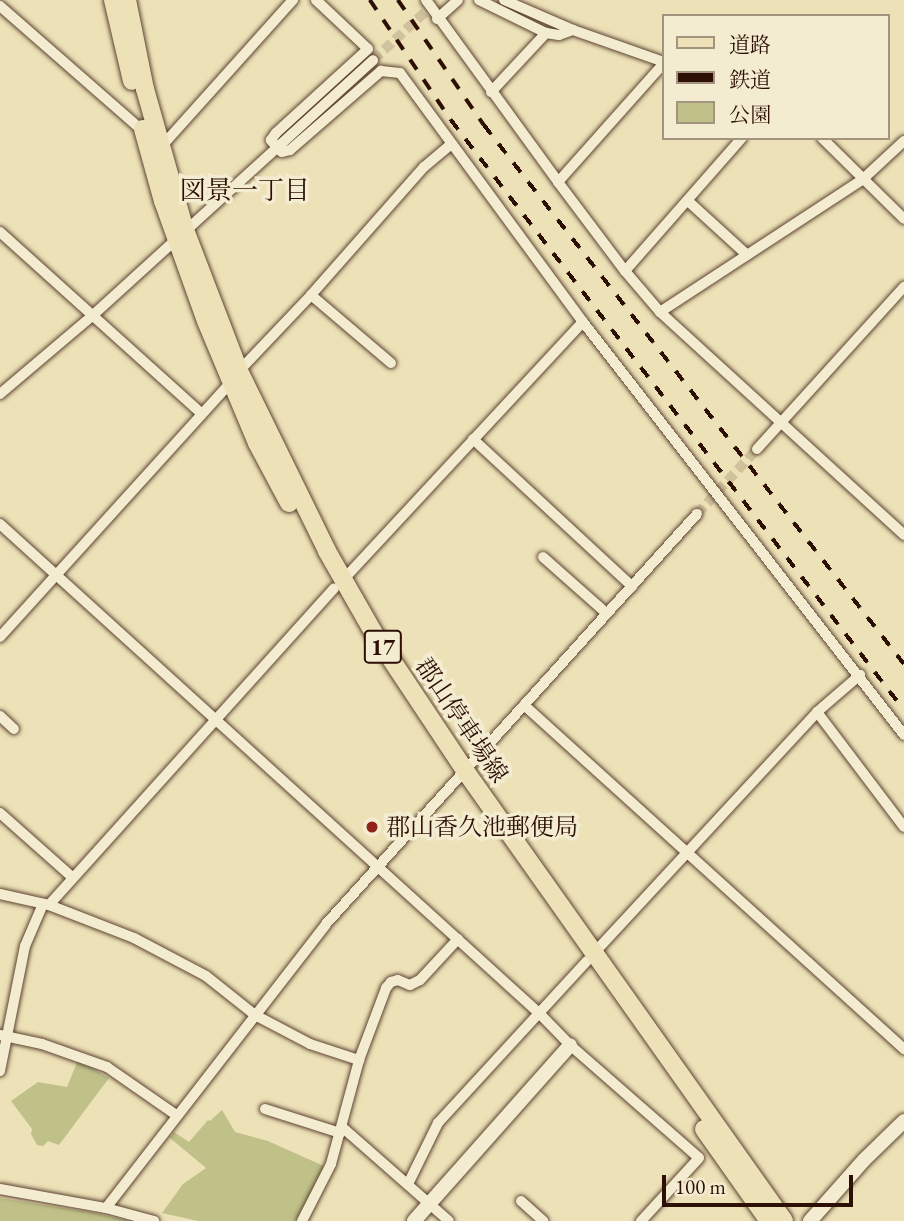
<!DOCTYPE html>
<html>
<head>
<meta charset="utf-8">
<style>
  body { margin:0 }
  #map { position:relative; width:904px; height:1221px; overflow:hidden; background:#ede1b7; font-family:"EB Garamond","Noto Serif JP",serif }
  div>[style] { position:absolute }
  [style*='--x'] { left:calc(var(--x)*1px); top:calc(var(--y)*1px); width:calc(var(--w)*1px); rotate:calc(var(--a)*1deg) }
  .green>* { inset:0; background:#bfc189 }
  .minor-tunnel>* { height:10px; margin-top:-5px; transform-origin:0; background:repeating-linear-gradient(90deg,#d0c29c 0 10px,transparent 0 15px) }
  .roads { filter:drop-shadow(0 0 2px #5d4432) drop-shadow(0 0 2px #5d4432) }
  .minor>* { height:10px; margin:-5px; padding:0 5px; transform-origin:5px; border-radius:5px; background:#f3ecd0 }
  .tertiary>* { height:14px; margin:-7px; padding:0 7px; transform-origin:7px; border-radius:7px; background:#f3ecd0 }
  .primary>* { height:18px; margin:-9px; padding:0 9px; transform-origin:9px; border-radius:9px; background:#ede1b7 }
  .rail>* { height:3.5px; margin-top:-1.75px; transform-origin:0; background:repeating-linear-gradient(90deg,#2d0f05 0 12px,transparent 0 24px) }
  .dots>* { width:19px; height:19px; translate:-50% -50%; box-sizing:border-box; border:4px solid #f3ecd0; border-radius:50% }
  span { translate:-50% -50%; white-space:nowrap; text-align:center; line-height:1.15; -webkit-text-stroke:7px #f3ecd0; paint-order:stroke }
  .shield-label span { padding:2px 5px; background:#f3ecd0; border:2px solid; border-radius:5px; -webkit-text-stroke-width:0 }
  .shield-label { font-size:23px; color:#2d0f05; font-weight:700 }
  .street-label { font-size:24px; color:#2d0f05 }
  .poi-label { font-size:24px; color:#2d0f05 }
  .left { translate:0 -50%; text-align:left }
  .neighbourhood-label { font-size:26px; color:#2d0f05 }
  .legend { position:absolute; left:662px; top:14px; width:228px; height:126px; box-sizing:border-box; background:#f3ecd0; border:2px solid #a4947f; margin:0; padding:9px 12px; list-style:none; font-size:21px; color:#2d0f05 }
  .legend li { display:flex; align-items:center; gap:14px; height:35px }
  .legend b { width:35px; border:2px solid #a4947f }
  .scale { position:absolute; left:662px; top:1175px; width:191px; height:32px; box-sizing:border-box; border:4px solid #2d0f05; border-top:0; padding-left:9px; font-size:21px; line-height:24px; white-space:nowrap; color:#2d0f05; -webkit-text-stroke:5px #f3ecd0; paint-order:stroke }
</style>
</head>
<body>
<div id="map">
  <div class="green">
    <i style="clip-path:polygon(78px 1060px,109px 1078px,59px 1145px,48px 1141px,43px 1146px,37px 1145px,31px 1134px,32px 1129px,11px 1101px,38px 1082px,67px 1087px)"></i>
    <i style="clip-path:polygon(222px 1110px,235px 1132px,268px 1141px,326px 1167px,296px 1221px,198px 1221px,162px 1213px,183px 1184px,206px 1168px,170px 1138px,174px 1132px,189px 1142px,208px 1120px,210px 1121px)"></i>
    <i style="clip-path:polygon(0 1198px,95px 1213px,129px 1221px,0 1221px)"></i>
  </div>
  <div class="minor-tunnel">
    <i style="--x:373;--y:60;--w:84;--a:-42.6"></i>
    <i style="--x:697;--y:514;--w:88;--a:-47.3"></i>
  </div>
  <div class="roads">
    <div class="minor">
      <i style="--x:316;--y:0;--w:71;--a:43.3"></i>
      <i style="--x:368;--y:49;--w:125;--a:137.6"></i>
      <i style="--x:276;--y:133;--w:9;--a:126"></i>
      <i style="--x:271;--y:140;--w:10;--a:53"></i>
      <i style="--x:277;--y:148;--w:6;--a:39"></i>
      <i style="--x:282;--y:152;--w:8;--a:-14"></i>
      <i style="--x:290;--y:150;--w:121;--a:-41"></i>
      <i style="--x:381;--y:71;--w:19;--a:6"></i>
      <i style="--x:400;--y:73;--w:309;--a:53.7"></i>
      <i style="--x:583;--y:322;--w:523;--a:52.14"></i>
      <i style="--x:426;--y:0;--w:225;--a:54"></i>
      <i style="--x:558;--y:182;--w:111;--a:53"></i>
      <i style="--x:625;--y:271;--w:54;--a:49.5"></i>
      <i style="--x:660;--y:312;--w:331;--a:42.4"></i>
      <i style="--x:479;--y:0;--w:75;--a:26.2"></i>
      <i style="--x:546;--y:33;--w:13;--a:9"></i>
      <i style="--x:559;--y:35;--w:15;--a:-20"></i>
      <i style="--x:504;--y:0;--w:75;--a:23.5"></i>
      <i style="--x:573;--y:30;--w:96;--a:19.4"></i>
      <i style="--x:0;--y:6;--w:191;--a:41.2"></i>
      <i style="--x:437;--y:19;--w:28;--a:-42"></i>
      <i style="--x:491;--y:92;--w:81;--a:-47"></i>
      <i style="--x:822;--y:138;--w:115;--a:44.6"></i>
      <i style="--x:161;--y:147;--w:198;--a:-48.1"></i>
      <i style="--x:558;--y:182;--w:159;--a:-48.3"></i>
      <i style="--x:688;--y:201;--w:79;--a:42.4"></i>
      <i style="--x:0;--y:232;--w:270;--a:42"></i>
      <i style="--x:625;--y:271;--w:177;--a:-48.7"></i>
      <i style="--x:311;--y:295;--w:105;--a:40.4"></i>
      <i style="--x:660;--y:312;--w:243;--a:-33.2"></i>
      <i style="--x:863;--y:179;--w:56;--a:-42.8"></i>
      <i style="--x:239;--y:371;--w:105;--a:-46.5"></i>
      <i style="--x:311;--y:295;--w:171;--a:-48.6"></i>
      <i style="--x:424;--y:167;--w:34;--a:-40"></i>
      <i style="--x:0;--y:394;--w:121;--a:-40.3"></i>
      <i style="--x:92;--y:316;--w:380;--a:-42.3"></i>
      <i style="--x:473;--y:439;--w:217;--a:42.8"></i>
      <i style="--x:757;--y:449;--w:219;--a:-47.8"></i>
      <i style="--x:0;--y:524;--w:728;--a:42.22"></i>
      <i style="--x:539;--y:1013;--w:45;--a:45.9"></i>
      <i style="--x:570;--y:1045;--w:171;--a:41.2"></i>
      <i style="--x:699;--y:1158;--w:86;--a:132.6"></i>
      <i style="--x:543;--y:557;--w:84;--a:41.6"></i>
      <i style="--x:343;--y:580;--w:352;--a:-47.1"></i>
      <i style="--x:0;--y:637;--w:344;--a:-47.8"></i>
      <i style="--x:524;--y:705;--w:513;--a:42.15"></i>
      <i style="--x:817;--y:712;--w:144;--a:52.9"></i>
      <i style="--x:0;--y:716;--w:19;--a:43"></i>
      <i style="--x:0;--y:813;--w:96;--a:41.6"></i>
      <i style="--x:0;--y:894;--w:50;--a:12.7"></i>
      <i style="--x:49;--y:905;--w:91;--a:21.2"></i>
      <i style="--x:134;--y:938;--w:81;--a:27.8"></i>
      <i style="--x:206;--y:976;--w:63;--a:38.5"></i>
      <i style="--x:255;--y:1015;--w:62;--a:27.8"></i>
      <i style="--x:310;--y:1044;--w:52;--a:18.1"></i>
      <i style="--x:49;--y:905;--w:426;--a:-48"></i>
      <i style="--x:595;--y:952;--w:327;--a:-47.2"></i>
      <i style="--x:817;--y:712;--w:57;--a:-40.7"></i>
      <i style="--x:0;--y:1035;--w:43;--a:12.1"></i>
      <i style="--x:42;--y:1044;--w:69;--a:19.5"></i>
      <i style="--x:107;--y:1067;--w:84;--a:34.8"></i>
      <i style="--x:0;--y:1071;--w:127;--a:-78.7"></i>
      <i style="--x:25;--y:946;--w:46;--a:-66.8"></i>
      <i style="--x:265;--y:1109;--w:79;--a:17.7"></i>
      <i style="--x:342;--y:1127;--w:142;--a:41.3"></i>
      <i style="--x:408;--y:1184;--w:68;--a:-63.8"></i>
      <i style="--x:438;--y:1123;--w:220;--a:-47.4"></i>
      <i style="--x:0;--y:1189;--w:108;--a:10.2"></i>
      <i style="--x:106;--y:1208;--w:50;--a:15.2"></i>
      <i style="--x:521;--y:1201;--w:30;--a:42"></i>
      <i style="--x:106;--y:1208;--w:359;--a:-52.2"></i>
      <i style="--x:326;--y:924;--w:553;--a:-47.86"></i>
      <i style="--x:302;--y:1221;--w:64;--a:-63"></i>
      <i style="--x:331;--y:1164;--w:108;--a:-74.9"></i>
      <i style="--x:359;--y:1060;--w:77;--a:-69.4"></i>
      <i style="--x:386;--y:988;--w:8;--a:-50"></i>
      <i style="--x:391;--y:982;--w:7;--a:-16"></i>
      <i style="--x:398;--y:980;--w:13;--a:23"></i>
      <i style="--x:410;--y:985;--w:11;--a:-27"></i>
      <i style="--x:420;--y:980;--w:56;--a:-47.2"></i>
    </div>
    <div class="tertiary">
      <i style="--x:414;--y:1221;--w:235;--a:-48.4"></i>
      <i style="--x:810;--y:1221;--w:81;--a:-48.5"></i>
      <i style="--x:864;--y:1160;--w:56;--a:-44.3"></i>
    </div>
    <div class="primary">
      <i style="--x:113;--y:0;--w:83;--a:76.8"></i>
      <i style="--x:127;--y:0;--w:91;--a:78.6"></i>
      <i style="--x:145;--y:89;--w:147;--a:74.2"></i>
      <i style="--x:185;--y:230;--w:151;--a:69"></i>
      <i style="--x:239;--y:371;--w:200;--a:63.9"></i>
      <i style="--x:327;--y:551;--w:97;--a:60.3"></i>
      <i style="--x:375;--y:635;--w:164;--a:56.4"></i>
      <i style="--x:466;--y:772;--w:550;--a:54.69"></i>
      <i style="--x:143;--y:129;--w:75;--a:74.5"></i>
      <i style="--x:163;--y:201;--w:127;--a:70.3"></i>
      <i style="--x:206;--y:321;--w:132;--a:67.3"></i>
      <i style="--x:257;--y:443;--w:68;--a:61.9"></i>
      <i style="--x:704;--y:1129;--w:113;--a:54.8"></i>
    </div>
  </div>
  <div class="rail">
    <i style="--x:370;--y:0;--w:145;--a:56"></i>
    <i style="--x:451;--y:120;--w:744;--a:52.48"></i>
    <i style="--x:398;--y:0;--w:152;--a:55.5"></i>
    <i style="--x:484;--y:125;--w:683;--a:52.07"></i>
  </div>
  <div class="dots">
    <i style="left:372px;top:827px;background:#8f2418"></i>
  </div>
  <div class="shield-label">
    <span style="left:383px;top:647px">17</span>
  </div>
  <div class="street-label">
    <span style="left:462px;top:720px;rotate:56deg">郡山停車場線</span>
  </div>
  <div class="poi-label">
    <span class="left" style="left:386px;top:827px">郡山香久池郵便局</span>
  </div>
  <div class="neighbourhood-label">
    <span style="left:245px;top:191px">図景一丁目</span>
  </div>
  <ul class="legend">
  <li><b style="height:9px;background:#ede1b7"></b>道路</li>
  <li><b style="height:9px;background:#2d0f05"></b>鉄道</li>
  <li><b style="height:19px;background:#bfc189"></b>公園</li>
  </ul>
  <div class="scale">100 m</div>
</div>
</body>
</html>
